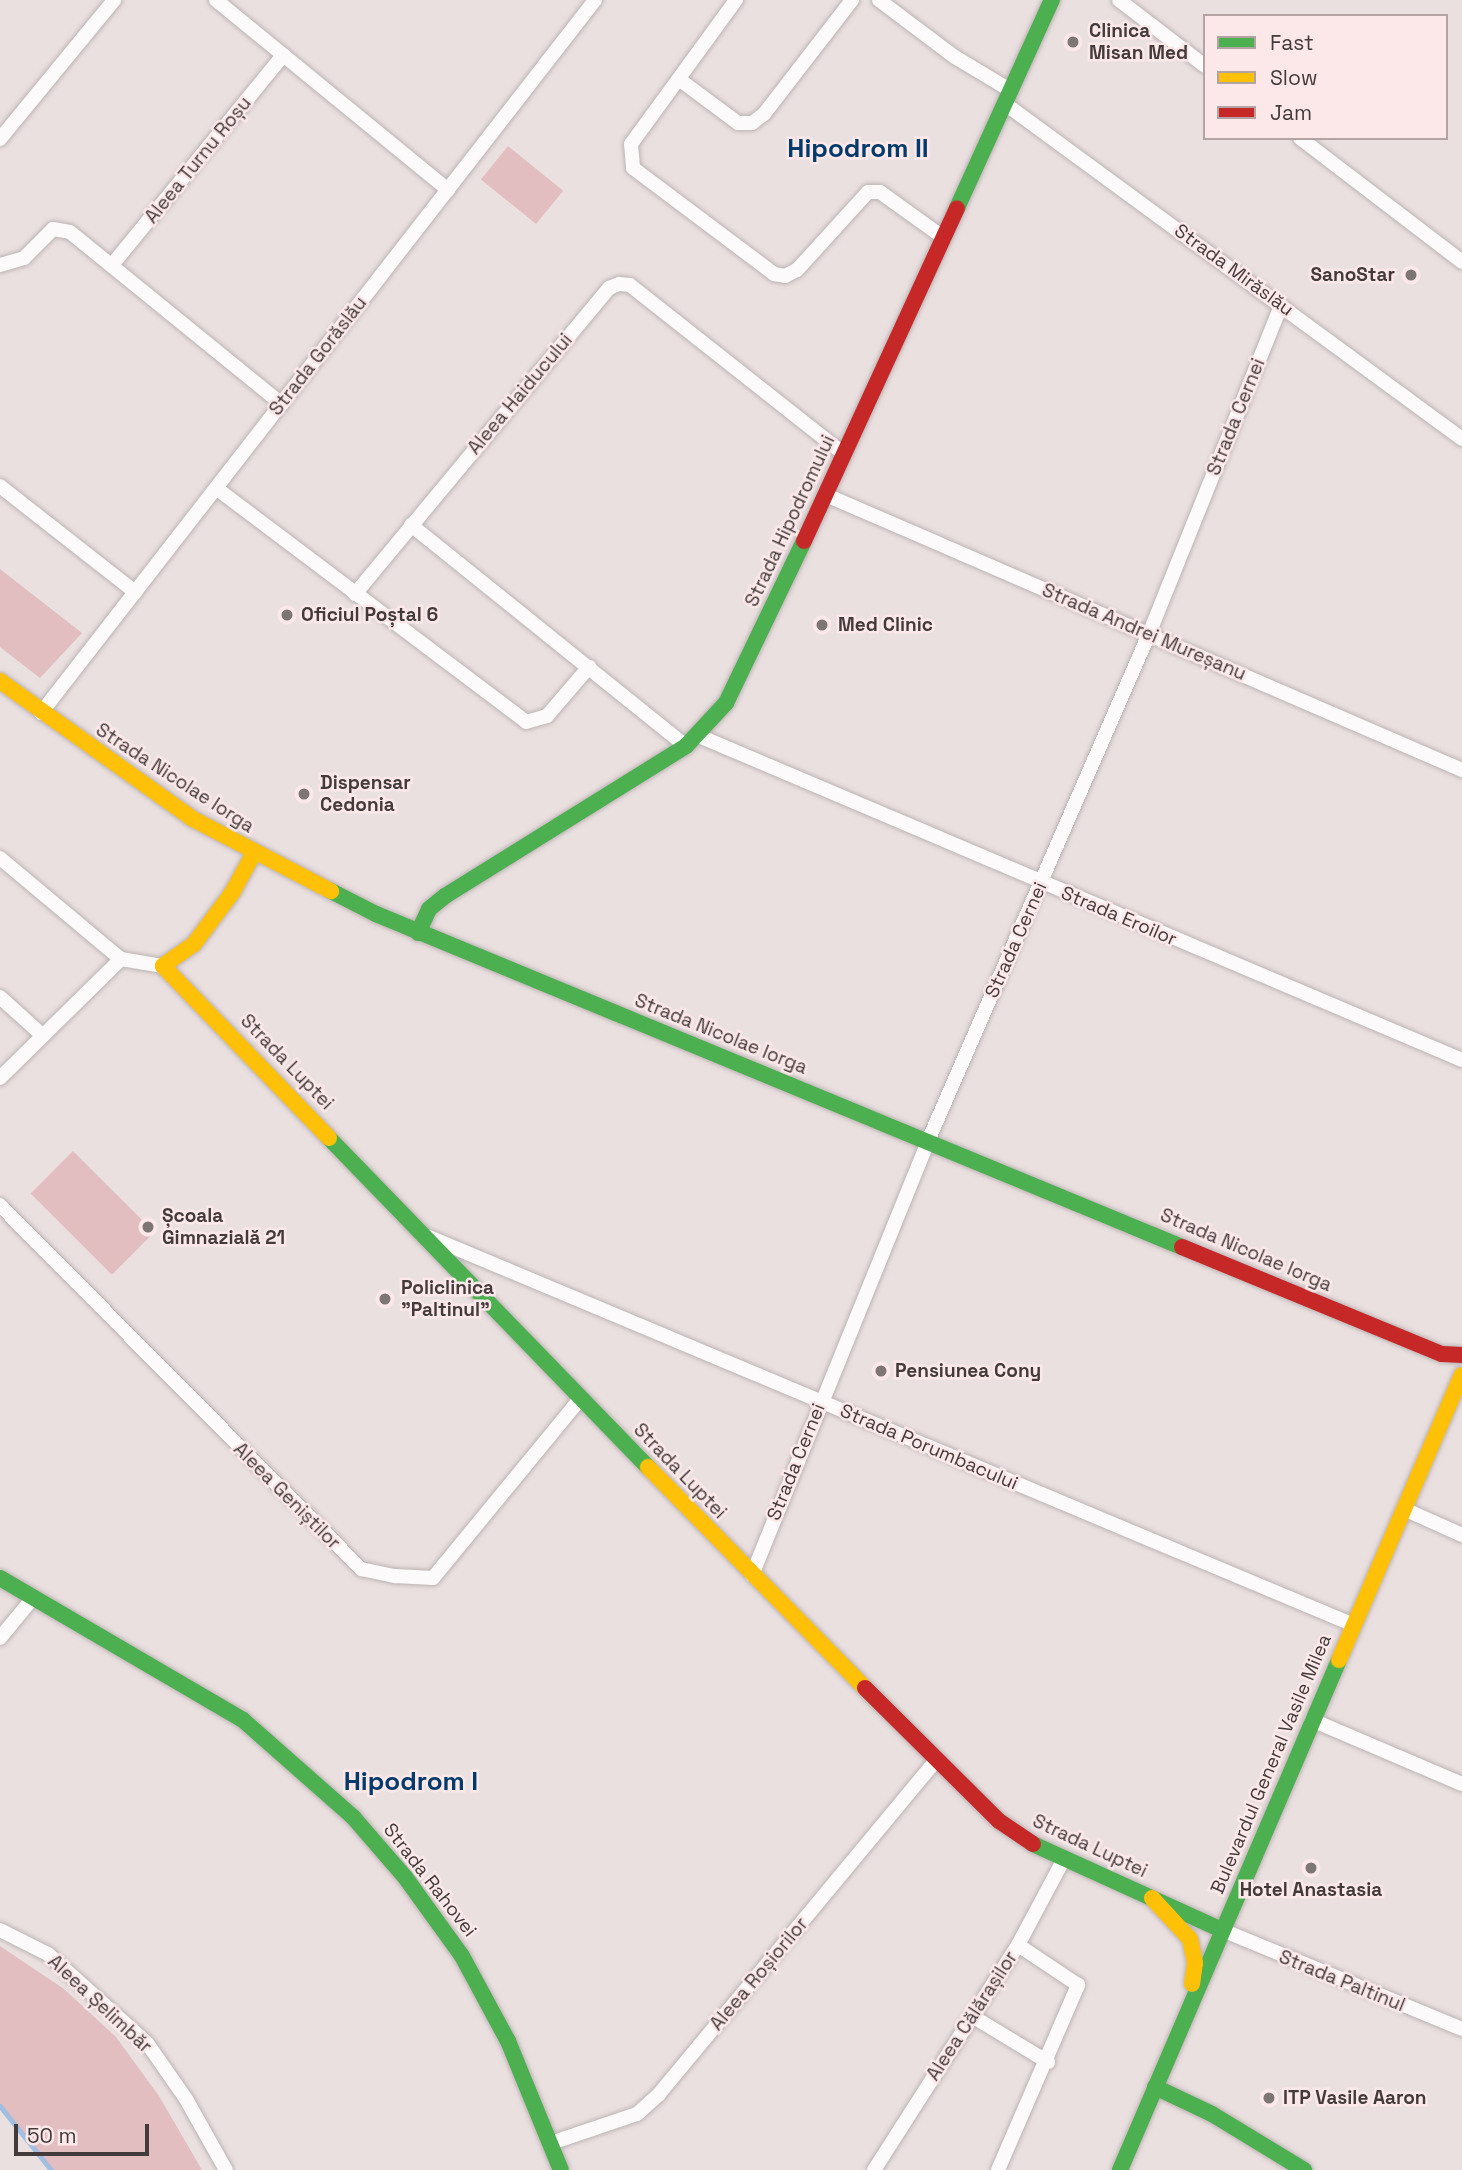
<!DOCTYPE html>
<html>
<head>
<meta charset="utf-8">
<style>
  body { margin:0 }
  #map { position:relative; width:1462px; height:2170px; overflow:hidden; background:#ebe0e0; font-family:"Space Grotesk",sans-serif }
  div>[style] { position:absolute }
  [style*='--x'] { left:calc(var(--x)*1px); top:calc(var(--y)*1px); width:calc(var(--w)*1px); rotate:calc(var(--a)*1deg) }
  .green>* { inset:0; background:#e2bec0; transform-origin:0 0 }
  .stream>* { height:5px; margin:-2.5px; padding:0 2.5px; transform-origin:2.5px; border-radius:2.5px; background:#a2bee1 }
  .roads { filter:drop-shadow(0 0 2px #bcb3b4) drop-shadow(0 0 2px #bcb3b4) }
  .street>* { height:14px; margin:-7px; padding:0 7px; transform-origin:7px; border-radius:7px; background:#fcfafa }
  .fast>* { height:16px; margin:-8px; padding:0 8px; transform-origin:8px; border-radius:8px; background:#4caf50 }
  .slow>* { height:16px; margin:-8px; padding:0 8px; transform-origin:8px; border-radius:8px; background:#ffc107 }
  .jam>* { height:16px; margin:-8px; padding:0 8px; transform-origin:8px; border-radius:8px; background:#c62828 }
  .dots>* { width:19px; height:19px; translate:-50% -50%; box-sizing:border-box; border:4px solid #fde8e9; border-radius:50% }
  span { translate:-50% -50%; white-space:nowrap; text-align:center; line-height:1.15; -webkit-text-stroke:5px #fde8e9; paint-order:stroke }
  .poi-label { font-size:19px; color:#433b3b; font-weight:700 }
  .left { translate:0 -50%; text-align:left }
  .right { translate:-100% -50%; text-align:right }
  .street-label { font-size:19px; color:#433b3b }
  .district-label { font-size:26px; color:#023b6b; font-weight:700 }
  .legend { position:absolute; left:1203px; top:14px; width:245px; height:126px; box-sizing:border-box; background:#fde8e9; border:2px solid #b3a3a3; margin:0; padding:9px 12px; list-style:none; font-size:21px; color:#433b3b }
  .legend li { display:flex; align-items:center; gap:14px; height:35px }
  .legend b { width:35px; border:2px solid #b3a3a3 }
  .scale { position:absolute; left:14px; top:2124px; width:135px; height:32px; box-sizing:border-box; border:4px solid #433b3b; border-top:0; padding-left:9px; font-size:21px; line-height:24px; white-space:nowrap; color:#433b3b; -webkit-text-stroke:5px #fde8e9; paint-order:stroke }
</style>
</head>
<body>
<div id="map">
  <div class="green">
    <i style="left:508px;top:146px;width:71px;height:43px;rotate:39deg"></i>
    <i style="clip-path:polygon(0 569px,82px 633px,40px 678px,0 647px)"></i>
    <i style="left:73px;top:1151px;width:115px;height:60px;rotate:45deg"></i>
    <i style="clip-path:polygon(0 1946px,64px 1989px,116px 2037px,159px 2096px,202px 2170px,51px 2170px,0 2106px)"></i>
  </div>
  <div class="stream">
    <i style="--x:0;--y:2106;--w:82;--a:51.4"></i>
  </div>
  <div class="roads">
    <div class="street">
      <i style="--x:216;--y:0;--w:300;--a:39.3"></i>
      <i style="--x:736;--y:0;--w:178;--a:126.1"></i>
      <i style="--x:631;--y:144;--w:24;--a:85"></i>
      <i style="--x:633;--y:168;--w:176;--a:36.9"></i>
      <i style="--x:774;--y:274;--w:11;--a:10"></i>
      <i style="--x:785;--y:276;--w:13;--a:-27"></i>
      <i style="--x:797;--y:270;--w:105;--a:-47.7"></i>
      <i style="--x:868;--y:192;--w:12;--a:0"></i>
      <i style="--x:880;--y:192;--w:79;--a:35.7"></i>
      <i style="--x:879;--y:0;--w:95;--a:36.9"></i>
      <i style="--x:955;--y:57;--w:64;--a:31"></i>
      <i style="--x:1119;--y:0;--w:108;--a:37.5"></i>
      <i style="--x:680;--y:80;--w:72;--a:36.6"></i>
      <i style="--x:738;--y:123;--w:14;--a:0"></i>
      <i style="--x:752;--y:123;--w:15;--a:-37"></i>
      <i style="--x:764;--y:114;--w:144;--a:-52.3"></i>
      <i style="--x:1004;--y:103;--w:568;--a:36.26"></i>
      <i style="--x:1300;--y:138;--w:204;--a:37.4"></i>
      <i style="--x:0;--y:139;--w:180;--a:-50.6"></i>
      <i style="--x:0;--y:265;--w:25;--a:-16"></i>
      <i style="--x:24;--y:258;--w:41;--a:-45"></i>
      <i style="--x:53;--y:229;--w:17;--a:10"></i>
      <i style="--x:70;--y:232;--w:273;--a:39.1"></i>
      <i style="--x:112;--y:265;--w:271;--a:-50.8"></i>
      <i style="--x:0;--y:486;--w:172;--a:38.1"></i>
      <i style="--x:216;--y:488;--w:388;--a:37"></i>
      <i style="--x:526;--y:722;--w:22;--a:-16"></i>
      <i style="--x:547;--y:716;--w:65;--a:-49.4"></i>
      <i style="--x:826;--y:495;--w:693;--a:23.38"></i>
      <i style="--x:411;--y:525;--w:353;--a:38.8"></i>
      <i style="--x:355;--y:594;--w:398;--a:-50.3"></i>
      <i style="--x:609;--y:288;--w:11;--a:-22"></i>
      <i style="--x:619;--y:284;--w:11;--a:5"></i>
      <i style="--x:630;--y:285;--w:273;--a:38.3"></i>
      <i style="--x:41;--y:713;--w:903;--a:-52.15"></i>
      <i style="--x:699;--y:736;--w:829;--a:23.01"></i>
      <i style="--x:0;--y:858;--w:158;--a:39.9"></i>
      <i style="--x:121;--y:959;--w:43;--a:9.5"></i>
      <i style="--x:0;--y:997;--w:55;--a:42.1"></i>
      <i style="--x:0;--y:1078;--w:170;--a:-44.5"></i>
      <i style="--x:0;--y:1205;--w:513;--a:45.24"></i>
      <i style="--x:361;--y:1569;--w:35;--a:12"></i>
      <i style="--x:395;--y:1576;--w:38;--a:3"></i>
      <i style="--x:433;--y:1578;--w:232;--a:-50.6"></i>
      <i style="--x:429;--y:1237;--w:1003;--a:22.76"></i>
      <i style="--x:1404;--y:1509;--w:64;--a:24.1"></i>
      <i style="--x:752;--y:1575;--w:468;--a:-67.9"></i>
      <i style="--x:928;--y:1141;--w:553;--a:-66.45"></i>
      <i style="--x:1149;--y:634;--w:354;--a:-68.1"></i>
      <i style="--x:0;--y:1638;--w:52;--a:-50.5"></i>
      <i style="--x:1312;--y:1720;--w:163;--a:23.1"></i>
      <i style="--x:0;--y:1930;--w:54;--a:26.6"></i>
      <i style="--x:48;--y:1954;--w:133;--a:42"></i>
      <i style="--x:147;--y:2043;--w:68;--a:55.1"></i>
      <i style="--x:186;--y:2099;--w:81;--a:60.6"></i>
      <i style="--x:1222;--y:1930;--w:260;--a:22.4"></i>
      <i style="--x:972;--y:2016;--w:89;--a:31.2"></i>
      <i style="--x:551;--y:2143;--w:91;--a:-18.6"></i>
      <i style="--x:637;--y:2114;--w:30;--a:-42"></i>
      <i style="--x:659;--y:2094;--w:433;--a:-50.3"></i>
      <i style="--x:874;--y:2170;--w:267;--a:-57.4"></i>
      <i style="--x:1018;--y:1945;--w:98;--a:-61.9"></i>
      <i style="--x:998;--y:2170;--w:202;--a:-66.6"></i>
      <i style="--x:1078;--y:1985;--w:72;--a:-146.3"></i>
    </div>
    <div class="fast">
      <i style="--x:957;--y:208;--w:229;--a:-65.5"></i>
      <i style="--x:331;--y:891;--w:51;--a:27.1"></i>
      <i style="--x:376;--y:914;--w:872;--a:22.45"></i>
      <i style="--x:418;--y:933;--w:26;--a:-65"></i>
      <i style="--x:429;--y:909;--w:21;--a:-39"></i>
      <i style="--x:445;--y:896;--w:284;--a:-31.9"></i>
      <i style="--x:686;--y:746;--w:59;--a:-47.1"></i>
      <i style="--x:726;--y:703;--w:180;--a:-64.3"></i>
      <i style="--x:329;--y:1138;--w:458;--a:45.9"></i>
      <i style="--x:0;--y:1578;--w:281;--a:30.3"></i>
      <i style="--x:243;--y:1720;--w:147;--a:41.4"></i>
      <i style="--x:353;--y:1817;--w:79;--a:49.1"></i>
      <i style="--x:405;--y:1877;--w:97;--a:54.2"></i>
      <i style="--x:462;--y:1956;--w:97;--a:61.6"></i>
      <i style="--x:508;--y:2041;--w:139;--a:67.7"></i>
      <i style="--x:1033;--y:1844;--w:208;--a:24.5"></i>
      <i style="--x:1155;--y:2087;--w:63;--a:25.3"></i>
      <i style="--x:1212;--y:2114;--w:108;--a:31.3"></i>
      <i style="--x:1120;--y:2170;--w:555;--a:-66.76"></i>
    </div>
    <div class="slow">
      <i style="--x:0;--y:681;--w:237;--a:35.6"></i>
      <i style="--x:193;--y:819;--w:156;--a:27.6"></i>
      <i style="--x:254;--y:853;--w:46;--a:118.8"></i>
      <i style="--x:232;--y:893;--w:64;--a:126.7"></i>
      <i style="--x:194;--y:944;--w:38;--a:145"></i>
      <i style="--x:163;--y:966;--w:239;--a:46"></i>
      <i style="--x:648;--y:1467;--w:310;--a:45.5"></i>
      <i style="--x:1339;--y:1660;--w:310;--a:-66.7"></i>
      <i style="--x:1152;--y:1898;--w:56;--a:47.2"></i>
      <i style="--x:1190;--y:1939;--w:25;--a:78"></i>
      <i style="--x:1195;--y:1963;--w:21;--a:98"></i>
    </div>
    <div class="jam">
      <i style="--x:804;--y:541;--w:366;--a:-65.3"></i>
      <i style="--x:1182;--y:1247;--w:281;--a:22.4"></i>
      <i style="--x:1442;--y:1354;--w:20;--a:3"></i>
      <i style="--x:865;--y:1688;--w:189;--a:44.8"></i>
      <i style="--x:999;--y:1821;--w:41;--a:34.1"></i>
    </div>
  </div>
  <div class="dots">
    <i style="left:1073px;top:42px;background:#7e7575"></i>
    <i style="left:1411px;top:275px;background:#7e7575"></i>
    <i style="left:287px;top:615px;background:#7e7575"></i>
    <i style="left:822px;top:625px;background:#7e7575"></i>
    <i style="left:304px;top:794px;background:#7e7575"></i>
    <i style="left:148px;top:1227px;background:#7e7575"></i>
    <i style="left:385px;top:1299px;background:#7e7575"></i>
    <i style="left:881px;top:1371px;background:#7e7575"></i>
    <i style="left:1311px;top:1868px;background:#7e7575"></i>
    <i style="left:1269px;top:2098px;background:#7e7575"></i>
  </div>
  <div class="poi-label">
    <span class="left" style="left:1089px;top:42px">Clinica<br>Misan Med</span>
    <span class="right" style="left:1395px;top:275px">SanoStar</span>
    <span class="left" style="left:301px;top:615px">Oficiul Poștal 6</span>
    <span class="left" style="left:838px;top:625px">Med Clinic</span>
    <span class="left" style="left:320px;top:794px">Dispensar<br>Cedonia</span>
    <span class="left" style="left:162px;top:1227px">Școala<br>Gimnazială 21</span>
    <span class="left" style="left:401px;top:1299px">Policlinica<br>"Paltinul"</span>
    <span class="left" style="left:895px;top:1371px">Pensiunea Cony</span>
    <span style="left:1311px;top:1890px">Hotel Anastasia</span>
    <span class="left" style="left:1283px;top:2098px">ITP Vasile Aaron</span>
  </div>
  <div class="street-label">
    <span style="left:198px;top:160px;rotate:-51deg">Aleea Turnu Roșu</span>
    <span style="left:1234px;top:270px;rotate:36deg">Strada Mirăslău</span>
    <span style="left:318px;top:356px;rotate:-52deg">Strada Gorăslău</span>
    <span style="left:520px;top:394px;rotate:-50deg">Aleea Haiducului</span>
    <span style="left:1236px;top:417px;rotate:-68deg">Strada Cernei</span>
    <span style="left:790px;top:521px;rotate:-65deg">Strada Hipodromului</span>
    <span style="left:1144px;top:632px;rotate:23deg">Strada Andrei Mureșanu</span>
    <span style="left:175px;top:778px;rotate:33deg">Strada Nicolae Iorga</span>
    <span style="left:1119px;top:916px;rotate:23deg">Strada Eroilor</span>
    <span style="left:1016px;top:940px;rotate:-66deg">Strada Cernei</span>
    <span style="left:721px;top:1034px;rotate:22deg">Strada Nicolae Iorga</span>
    <span style="left:287px;top:1062px;rotate:46deg">Strada Luptei</span>
    <span style="left:1246px;top:1250px;rotate:23deg">Strada Nicolae Iorga</span>
    <span style="left:929px;top:1447px;rotate:23deg">Strada Porumbacului</span>
    <span style="left:796px;top:1462px;rotate:-68deg">Strada Cernei</span>
    <span style="left:680px;top:1471px;rotate:46deg">Strada Luptei</span>
    <span style="left:287px;top:1496px;rotate:45deg">Aleea Geniștilor</span>
    <span style="left:1271px;top:1764px;rotate:-67deg">Bulevardul General Vasile Milea</span>
    <span style="left:1090px;top:1846px;rotate:25deg">Strada Luptei</span>
    <span style="left:430px;top:1880px;rotate:52deg">Strada Rahovei</span>
    <span style="left:759px;top:1974px;rotate:-50deg">Aleea Roșiorilor</span>
    <span style="left:1342px;top:1981px;rotate:22deg">Strada Paltinul</span>
    <span style="left:100px;top:2004px;rotate:43deg">Aleea Șelimbăr</span>
    <span style="left:972px;top:2016px;rotate:-57deg">Aleea Călărașilor</span>
  </div>
  <div class="district-label">
    <span style="left:858px;top:149px">Hipodrom II</span>
    <span style="left:411px;top:1782px">Hipodrom I</span>
  </div>
  <ul class="legend">
  <li><b style="height:9px;background:#4caf50"></b>Fast</li>
  <li><b style="height:9px;background:#ffc107"></b>Slow</li>
  <li><b style="height:9px;background:#c62828"></b>Jam</li>
  </ul>
  <div class="scale">50 m</div>
</div>
</body>
</html>
